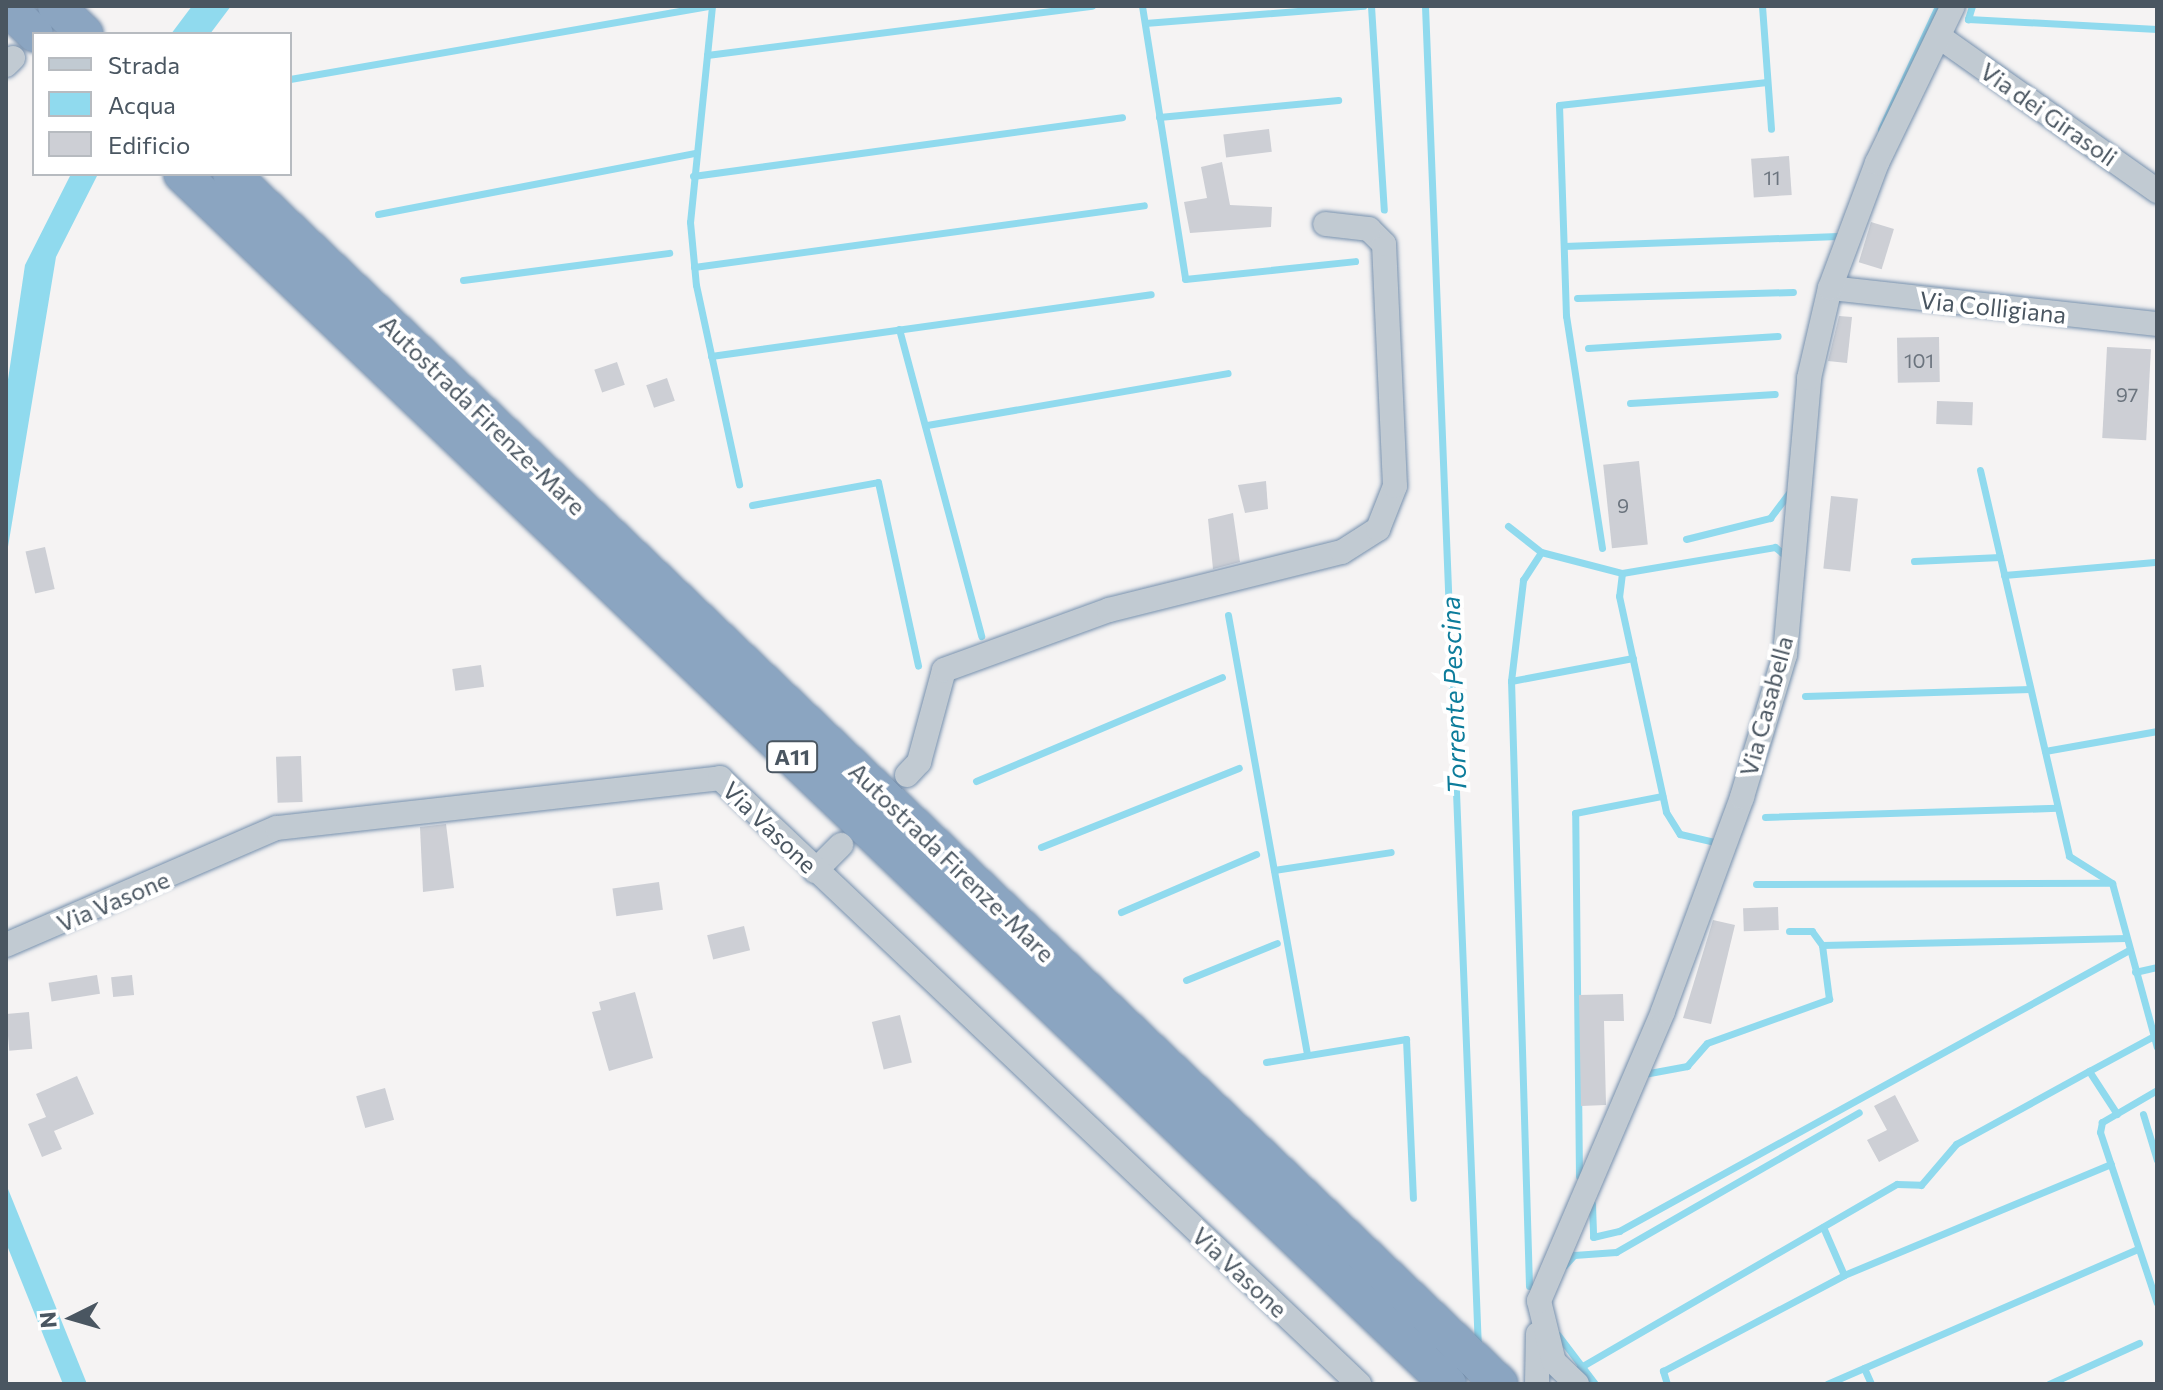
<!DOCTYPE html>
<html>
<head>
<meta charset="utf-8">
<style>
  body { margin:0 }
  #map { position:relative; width:2163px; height:1390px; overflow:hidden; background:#f5f3f3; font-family:Commissioner,sans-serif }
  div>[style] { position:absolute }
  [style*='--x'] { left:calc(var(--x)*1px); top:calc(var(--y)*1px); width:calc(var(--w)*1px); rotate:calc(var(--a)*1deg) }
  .water>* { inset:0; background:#90daee }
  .stream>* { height:7px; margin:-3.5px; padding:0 3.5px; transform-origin:3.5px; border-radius:3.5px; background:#90daee }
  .building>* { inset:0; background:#cdcfd5; transform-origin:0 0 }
  .roads { filter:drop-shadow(0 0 2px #7690ad) drop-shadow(0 0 2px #7690ad) }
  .minor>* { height:24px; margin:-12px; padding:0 12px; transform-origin:12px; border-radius:12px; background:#c1cad2 }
  .highway>* { height:36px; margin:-18px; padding:0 18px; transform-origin:18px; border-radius:18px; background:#8ba5c1 }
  span { translate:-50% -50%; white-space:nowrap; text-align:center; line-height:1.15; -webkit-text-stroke:8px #fff; paint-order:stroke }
  .number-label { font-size:20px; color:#6b747e }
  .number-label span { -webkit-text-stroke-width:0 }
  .shield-label span { padding:2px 6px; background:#fff; border:2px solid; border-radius:6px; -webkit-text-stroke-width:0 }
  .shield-label { font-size:22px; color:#4a5661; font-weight:700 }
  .street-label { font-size:24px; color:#4a5661 }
  .water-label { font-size:26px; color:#0c7c9b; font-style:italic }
  .frame { position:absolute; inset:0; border:8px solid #4a5661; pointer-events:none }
  .legend { position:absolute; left:32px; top:32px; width:260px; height:144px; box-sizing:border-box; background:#fff; border:2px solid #b7bbc0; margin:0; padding:10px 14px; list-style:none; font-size:24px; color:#4a5661 }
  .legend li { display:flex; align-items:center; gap:16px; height:40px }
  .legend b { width:40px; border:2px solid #b7bbc0 }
  .north { position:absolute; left:32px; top:1278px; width:80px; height:80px; -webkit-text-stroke:6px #fff; paint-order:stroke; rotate:265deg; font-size:22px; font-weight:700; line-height:32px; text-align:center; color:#4a5661 }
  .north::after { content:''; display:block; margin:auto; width:28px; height:36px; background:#4a5661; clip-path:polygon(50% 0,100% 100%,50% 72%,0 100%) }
</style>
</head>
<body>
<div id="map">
  <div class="water">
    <i style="clip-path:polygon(192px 6px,231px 6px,210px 34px,171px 34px)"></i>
    <i style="clip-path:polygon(71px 174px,98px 174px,56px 257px,6px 559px,6px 393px,25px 265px)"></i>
    <i style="clip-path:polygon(6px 1184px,87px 1384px,63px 1384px,6px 1243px)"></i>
  </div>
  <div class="stream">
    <i style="--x:712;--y:6;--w:217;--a:95.8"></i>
    <i style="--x:690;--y:222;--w:63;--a:84.6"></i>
    <i style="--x:696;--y:285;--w:204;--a:77.8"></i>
    <i style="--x:1142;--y:6;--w:276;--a:81"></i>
    <i style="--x:1185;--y:279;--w:171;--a:-6"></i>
    <i style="--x:1371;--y:6;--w:204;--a:86.4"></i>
    <i style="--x:1425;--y:6;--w:1341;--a:87.74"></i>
    <i style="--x:1762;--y:6;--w:123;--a:85.8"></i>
    <i style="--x:1972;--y:6;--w:14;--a:107"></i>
    <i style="--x:1968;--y:19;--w:189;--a:3"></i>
    <i style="--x:1145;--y:23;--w:219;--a:-4.5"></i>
    <i style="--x:707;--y:55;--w:388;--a:-7.3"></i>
    <i style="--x:290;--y:79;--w:423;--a:-9.9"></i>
    <i style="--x:1159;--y:117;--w:180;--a:-5.4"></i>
    <i style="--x:1881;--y:129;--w:136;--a:-65.1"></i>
    <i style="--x:693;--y:176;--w:433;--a:-7.8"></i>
    <i style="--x:378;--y:214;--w:323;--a:-10.9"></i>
    <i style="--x:1564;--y:246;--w:274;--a:-2.1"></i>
    <i style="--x:694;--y:267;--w:454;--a:-7.8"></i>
    <i style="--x:463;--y:280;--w:208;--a:-7.5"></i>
    <i style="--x:1577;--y:298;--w:216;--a:-1.6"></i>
    <i style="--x:899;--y:329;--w:318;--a:75"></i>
    <i style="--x:1588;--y:348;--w:190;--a:-3.6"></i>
    <i style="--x:711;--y:356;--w:444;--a:-8"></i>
    <i style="--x:1630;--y:403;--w:145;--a:-3.6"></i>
    <i style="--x:927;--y:425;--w:305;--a:-9.8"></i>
    <i style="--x:1980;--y:470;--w:396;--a:77"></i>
    <i style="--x:2069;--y:856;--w:51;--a:32.1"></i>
    <i style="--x:2112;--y:883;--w:170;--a:74.7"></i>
    <i style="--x:752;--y:505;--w:128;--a:-10.3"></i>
    <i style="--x:878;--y:482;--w:188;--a:77.7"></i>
    <i style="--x:1508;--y:526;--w:42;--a:38.2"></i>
    <i style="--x:1541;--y:552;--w:84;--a:14.5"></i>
    <i style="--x:1622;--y:573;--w:155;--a:-9.6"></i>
    <i style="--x:1775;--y:547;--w:16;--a:40"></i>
    <i style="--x:1686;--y:539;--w:87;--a:-14"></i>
    <i style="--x:1770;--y:518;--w:35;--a:-53"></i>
    <i style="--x:1602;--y:548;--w:235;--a:-98.8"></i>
    <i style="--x:1566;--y:316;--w:211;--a:-91.9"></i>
    <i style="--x:1559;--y:105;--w:209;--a:-6.3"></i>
    <i style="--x:1914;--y:561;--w:86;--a:-2.7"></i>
    <i style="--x:1622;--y:573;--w:23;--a:97"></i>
    <i style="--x:1619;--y:596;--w:221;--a:77.7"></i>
    <i style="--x:1666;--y:812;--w:26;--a:58"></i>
    <i style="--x:1680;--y:834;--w:36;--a:13"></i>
    <i style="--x:2004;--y:575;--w:154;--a:-4.9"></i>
    <i style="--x:1228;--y:615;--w:447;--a:79.8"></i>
    <i style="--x:1511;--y:681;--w:124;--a:-10.7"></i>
    <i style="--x:1805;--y:696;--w:225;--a:-1.8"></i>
    <i style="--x:2045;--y:751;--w:114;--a:-10.1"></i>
    <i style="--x:976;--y:781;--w:267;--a:-22.9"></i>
    <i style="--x:1765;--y:817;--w:292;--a:-1.8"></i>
    <i style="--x:1041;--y:847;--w:213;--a:-21.8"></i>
    <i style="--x:1274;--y:870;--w:118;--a:-8.7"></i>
    <i style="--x:1756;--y:884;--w:353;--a:-0.2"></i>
    <i style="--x:1121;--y:912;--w:147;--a:-23.2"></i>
    <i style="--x:1822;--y:945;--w:304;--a:-1.3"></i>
    <i style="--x:2135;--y:972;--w:23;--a:-13"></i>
    <i style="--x:1186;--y:980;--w:98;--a:-22.1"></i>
    <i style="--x:1266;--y:1062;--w:142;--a:-9.3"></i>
    <i style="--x:1406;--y:1039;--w:159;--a:87.5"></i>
    <i style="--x:1644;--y:1074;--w:44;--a:-10.5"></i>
    <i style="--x:1687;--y:1066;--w:30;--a:-49"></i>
    <i style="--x:1707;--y:1043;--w:130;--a:-19.8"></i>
    <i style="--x:1829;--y:999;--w:54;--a:-97.4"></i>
    <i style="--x:1822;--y:945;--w:17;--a:-126"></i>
    <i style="--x:1812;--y:931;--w:23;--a:180"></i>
    <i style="--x:2157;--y:1090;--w:64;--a:149.8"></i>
    <i style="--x:2102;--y:1122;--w:10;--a:101"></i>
    <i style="--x:2100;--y:1132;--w:180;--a:71.6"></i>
    <i style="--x:2117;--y:1114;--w:51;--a:-123.1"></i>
    <i style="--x:2089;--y:1071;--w:72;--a:-28.4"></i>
    <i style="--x:2143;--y:1114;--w:48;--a:73.1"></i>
    <i style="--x:1579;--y:1176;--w:363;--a:-90.6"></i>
    <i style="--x:1575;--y:813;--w:89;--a:-11.1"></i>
    <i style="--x:1592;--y:1204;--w:33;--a:88"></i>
    <i style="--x:1593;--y:1237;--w:27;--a:-13"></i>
    <i style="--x:1619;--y:1231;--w:582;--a:-28.85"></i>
    <i style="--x:1823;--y:1227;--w:52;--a:66.4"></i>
    <i style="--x:1564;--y:1266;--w:15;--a:-48"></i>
    <i style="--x:1574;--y:1255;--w:42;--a:-4.1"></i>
    <i style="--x:1616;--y:1252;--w:280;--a:-29.9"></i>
    <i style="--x:1529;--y:1286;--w:605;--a:-91.7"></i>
    <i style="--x:1511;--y:681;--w:102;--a:-83.2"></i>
    <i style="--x:1523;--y:580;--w:33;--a:-57"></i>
    <i style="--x:1558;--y:1335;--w:61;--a:52.9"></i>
    <i style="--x:1579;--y:1368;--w:367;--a:-30.1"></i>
    <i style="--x:1897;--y:1184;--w:24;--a:2"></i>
    <i style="--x:1921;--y:1185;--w:54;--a:-49.5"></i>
    <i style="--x:1956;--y:1144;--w:152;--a:-28.8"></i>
    <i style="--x:1864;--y:1368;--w:17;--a:66"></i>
    <i style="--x:1667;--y:1384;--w:14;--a:-107"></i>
    <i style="--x:1663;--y:1371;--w:205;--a:-27.9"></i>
    <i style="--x:1844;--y:1275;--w:289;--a:-22.6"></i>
    <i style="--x:1827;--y:1384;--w:338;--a:-23.5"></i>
    <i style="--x:2049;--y:1384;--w:99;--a:-24.5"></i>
  </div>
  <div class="building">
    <i style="left:1269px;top:129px;width:23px;height:46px;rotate:83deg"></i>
    <i style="left:1789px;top:156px;width:39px;height:38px;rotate:86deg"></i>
    <i style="clip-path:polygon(1222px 162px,1230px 205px,1272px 207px,1271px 227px,1190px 233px,1184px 202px,1207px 198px,1201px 167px)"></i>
    <i style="left:1871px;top:222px;width:24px;height:42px;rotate:17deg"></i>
    <i style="clip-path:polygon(1839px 316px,1852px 317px,1847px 363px,1828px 361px)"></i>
    <i style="left:1939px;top:337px;width:45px;height:42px;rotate:89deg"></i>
    <i style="left:2107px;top:347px;width:44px;height:91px;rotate:3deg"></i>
    <i style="left:617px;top:362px;width:24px;height:24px;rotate:71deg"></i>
    <i style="left:667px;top:378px;width:24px;height:22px;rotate:71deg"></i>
    <i style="left:1937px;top:401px;width:36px;height:23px;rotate:2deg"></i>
    <i style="left:1639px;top:461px;width:84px;height:36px;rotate:84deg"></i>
    <i style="clip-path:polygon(1266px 481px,1268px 509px,1245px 513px,1238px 485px)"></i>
    <i style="left:1831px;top:496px;width:27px;height:73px;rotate:6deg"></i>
    <i style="clip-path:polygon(1233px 513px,1240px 562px,1213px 569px,1208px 519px)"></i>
    <i style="left:45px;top:547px;width:43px;height:20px;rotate:77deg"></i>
    <i style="left:481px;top:665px;width:22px;height:29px;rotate:82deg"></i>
    <i style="left:301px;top:756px;width:46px;height:25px;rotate:88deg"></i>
    <i style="clip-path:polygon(446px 824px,454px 888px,423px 892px,420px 827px)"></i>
    <i style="left:659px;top:882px;width:28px;height:47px;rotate:82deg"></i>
    <i style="left:1778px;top:907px;width:23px;height:35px;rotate:88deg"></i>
    <i style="clip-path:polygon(1713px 920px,1735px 925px,1711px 1024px,1683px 1018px)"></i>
    <i style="left:744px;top:926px;width:25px;height:38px;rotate:76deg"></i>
    <i style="left:97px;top:975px;width:19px;height:49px;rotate:81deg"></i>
    <i style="left:132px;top:975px;width:20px;height:21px;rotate:84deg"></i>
    <i style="clip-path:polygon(635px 992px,653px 1058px,609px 1071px,592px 1012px,601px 1010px,599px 1002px)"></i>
    <i style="clip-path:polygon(1623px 994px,1624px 1021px,1604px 1021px,1606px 1105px,1581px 1106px,1579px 995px)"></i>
    <i style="left:29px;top:1012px;width:37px;height:23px;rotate:85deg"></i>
    <i style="left:900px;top:1015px;width:49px;height:29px;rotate:76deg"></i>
    <i style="clip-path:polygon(77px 1076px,94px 1114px,54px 1131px,62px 1149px,42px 1157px,28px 1124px,46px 1117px,36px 1094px)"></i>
    <i style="left:385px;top:1088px;width:33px;height:30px;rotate:74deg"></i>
    <i style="clip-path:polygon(1895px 1095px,1919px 1141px,1879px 1162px,1867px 1140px,1887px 1130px,1874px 1106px)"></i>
  </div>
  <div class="roads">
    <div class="minor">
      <i style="--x:1941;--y:38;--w:265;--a:35.3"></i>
      <i style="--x:6;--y:65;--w:10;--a:-45"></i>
      <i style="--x:1830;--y:288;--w:329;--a:6.3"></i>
      <i style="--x:907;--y:775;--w:18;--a:-47"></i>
      <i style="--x:919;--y:762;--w:95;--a:-74.8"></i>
      <i style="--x:944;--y:670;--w:176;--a:-20"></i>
      <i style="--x:1109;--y:610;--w:240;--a:-14"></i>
      <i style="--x:1342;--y:552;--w:43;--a:-32.6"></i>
      <i style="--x:1378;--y:529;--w:46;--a:-68.4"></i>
      <i style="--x:1395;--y:486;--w:242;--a:-92.6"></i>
      <i style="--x:1384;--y:244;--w:21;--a:-135"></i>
      <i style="--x:1369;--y:229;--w:44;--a:-173.5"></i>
      <i style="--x:815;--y:871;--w:37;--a:-45"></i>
      <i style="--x:6;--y:945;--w:295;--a:-23.4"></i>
      <i style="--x:277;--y:828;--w:446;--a:-6.4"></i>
      <i style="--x:720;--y:778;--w:881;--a:43.48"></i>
      <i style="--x:1537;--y:1384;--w:50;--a:-88.9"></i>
      <i style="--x:1577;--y:1384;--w:32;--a:-136"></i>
      <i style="--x:1554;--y:1362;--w:63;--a:-103.8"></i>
      <i style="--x:1539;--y:1301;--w:315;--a:-66.8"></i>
      <i style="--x:1663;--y:1011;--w:228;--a:-69.7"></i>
      <i style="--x:1742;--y:797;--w:148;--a:-73.2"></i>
      <i style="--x:1785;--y:655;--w:278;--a:-85"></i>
      <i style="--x:1809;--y:378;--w:92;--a:-76.9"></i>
      <i style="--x:1830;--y:288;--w:134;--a:-69.4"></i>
      <i style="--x:1877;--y:163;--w:174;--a:-64.2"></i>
    </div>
    <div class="highway">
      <i style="--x:6;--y:6;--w:40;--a:44"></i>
      <i style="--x:56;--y:6;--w:40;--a:44"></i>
      <i style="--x:182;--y:174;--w:1751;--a:43.7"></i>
      <i style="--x:231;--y:174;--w:1753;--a:43.64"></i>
    </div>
  </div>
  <div class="number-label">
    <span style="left:1772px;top:177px">11</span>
    <span style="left:1919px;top:360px">101</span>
    <span style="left:2127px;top:394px">97</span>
    <span style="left:1623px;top:505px">9</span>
  </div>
  <div class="shield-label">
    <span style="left:792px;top:757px">A11</span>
  </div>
  <div class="street-label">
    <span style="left:2049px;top:114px;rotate:35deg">Via dei Girasoli</span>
    <span style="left:1993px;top:307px;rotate:6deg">Via Colligiana</span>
    <span style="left:483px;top:415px;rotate:44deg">Autostrada Firenze-Mare</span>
    <span style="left:1766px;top:706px;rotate:-75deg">Via Casabella</span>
    <span style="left:770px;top:827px;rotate:44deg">Via Vasone</span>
    <span style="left:952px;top:862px;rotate:44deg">Autostrada Firenze-Mare</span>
    <span style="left:113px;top:901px;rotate:-23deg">Via Vasone</span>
    <span style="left:1240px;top:1272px;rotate:43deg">Via Vasone</span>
  </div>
  <div class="water-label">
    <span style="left:1453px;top:695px;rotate:-92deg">Torrente Pescina</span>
  </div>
  <div class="frame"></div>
  <ul class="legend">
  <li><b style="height:10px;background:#c1cad2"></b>Strada</li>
  <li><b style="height:22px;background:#90daee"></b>Acqua</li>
  <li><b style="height:22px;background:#cdcfd5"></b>Edificio</li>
  </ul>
  <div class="north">N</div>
</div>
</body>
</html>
